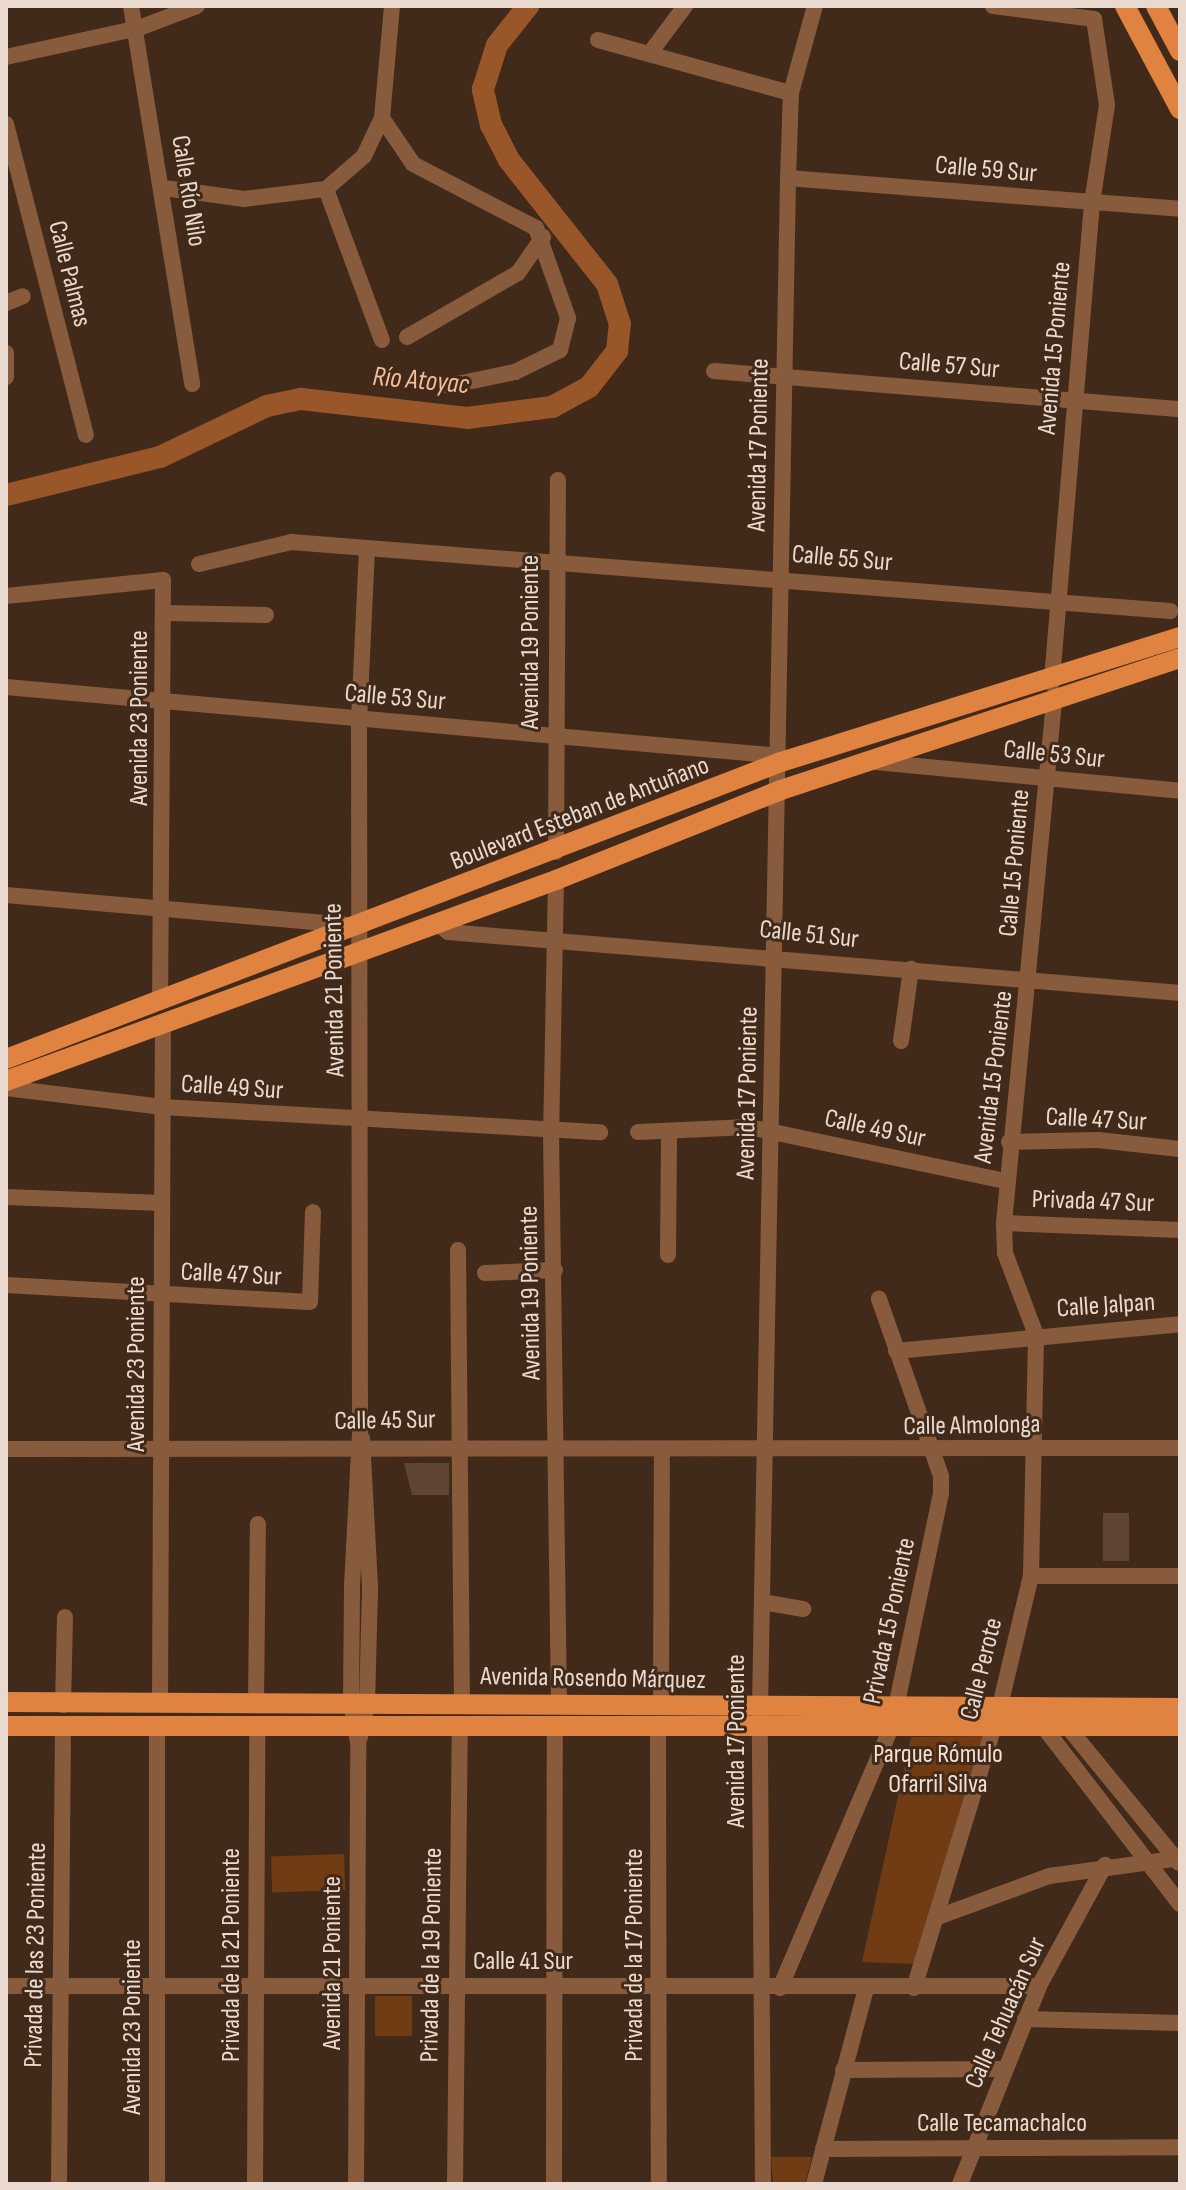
<!DOCTYPE html>
<html>
<head>
<meta charset="utf-8">
<style>
  body { margin:0 }
  #map { position:relative; width:1186px; height:2190px; overflow:hidden; background:#422a1a; font-family:"Sofia Sans Condensed",sans-serif }
  div>[style] { position:absolute }
  [style*='--x'] { left:calc(var(--x)*1px); top:calc(var(--y)*1px); width:calc(var(--w)*1px); rotate:calc(var(--a)*1deg) }
  .green>* { inset:0; background:#713b13; transform-origin:0 0 }
  .river>* { height:22px; margin:-11px; padding:0 11px; transform-origin:11px; border-radius:11px; background:#995729 }
  .building>* { inset:0; background:#5f4534; transform-origin:0 0 }
  .minor>* { height:16px; margin:-8px; padding:0 8px; transform-origin:8px; border-radius:8px; background:#895b3d }
  .major>* { height:20px; margin:-10px; padding:0 10px; transform-origin:10px; border-radius:10px; background:#e08240 }
  span { translate:-50% -50%; white-space:nowrap; text-align:center; line-height:1.15; -webkit-text-stroke:6px #422a1a; paint-order:stroke }
  .street-label { font-size:26px; color:#e9d9cf }
  .park-label { font-size:26px; color:#f3dfd3 }
  .water-label { font-size:28px; color:#f5bc98; font-style:italic }
  .frame { position:absolute; inset:0; border:8px solid #e9d9cf; pointer-events:none }
</style>
</head>
<body>
<div id="map">
  <div class="green">
    <i style="clip-path:polygon(983px 1736px,917px 1964px,862px 1962px,911px 1737px)"></i>
    <i style="left:344px;top:1854px;width:36px;height:73px;rotate:88deg"></i>
    <i style="left:375px;top:1996px;width:37px;height:40px"></i>
    <i style="clip-path:polygon(771px 2157px,812px 2157px,805px 2184px,773px 2184px)"></i>
  </div>
  <div class="river">
    <i style="--x:6;--y:495;--w:159;--a:-13.9"></i>
    <i style="--x:160;--y:457;--w:119;--a:-25.5"></i>
    <i style="--x:267;--y:406;--w:35;--a:-12"></i>
    <i style="--x:301;--y:399;--w:167;--a:6.5"></i>
    <i style="--x:467;--y:418;--w:86;--a:-7.4"></i>
    <i style="--x:552;--y:407;--w:42;--a:-28.4"></i>
    <i style="--x:589;--y:387;--w:46;--a:-52.1"></i>
    <i style="--x:617;--y:351;--w:27;--a:-84"></i>
    <i style="--x:620;--y:324;--w:42;--a:-108"></i>
    <i style="--x:607;--y:284;--w:158;--a:-128.3"></i>
    <i style="--x:509;--y:160;--w:39;--a:-117"></i>
    <i style="--x:491;--y:125;--w:37;--a:-103"></i>
    <i style="--x:483;--y:89;--w:46;--a:-72.3"></i>
    <i style="--x:497;--y:45;--w:50;--a:-51.5"></i>
  </div>
  <div class="building">
    <i style="clip-path:polygon(404px 1463px,449px 1463px,449px 1495px,412px 1495px)"></i>
    <i style="left:1103px;top:1513px;width:26px;height:48px"></i>
  </div>
  <div class="minor">
    <i style="--x:131;--y:6;--w:383;--a:80.8"></i>
    <i style="--x:993;--y:6;--w:102;--a:7.3"></i>
    <i style="--x:1094;--y:19;--w:87;--a:81.4"></i>
    <i style="--x:1107;--y:105;--w:99;--a:98.7"></i>
    <i style="--x:1092;--y:203;--w:482;--a:94.8"></i>
    <i style="--x:598;--y:40;--w:200;--a:15.4"></i>
    <i style="--x:650;--y:53;--w:59;--a:-53.3"></i>
    <i style="--x:6;--y:57;--w:136;--a:-12.3"></i>
    <i style="--x:139;--y:28;--w:62;--a:-20.8"></i>
    <i style="--x:382;--y:118;--w:55;--a:56"></i>
    <i style="--x:413;--y:164;--w:139;--a:27.5"></i>
    <i style="--x:536;--y:228;--w:96;--a:70.4"></i>
    <i style="--x:568;--y:318;--w:33;--a:104"></i>
    <i style="--x:560;--y:350;--w:50;--a:153.9"></i>
    <i style="--x:515;--y:372;--w:68;--a:168.2"></i>
    <i style="--x:6;--y:124;--w:321;--a:75.6"></i>
    <i style="--x:788;--y:178;--w:393;--a:4.5"></i>
    <i style="--x:164;--y:188;--w:81;--a:7.8"></i>
    <i style="--x:244;--y:199;--w:83;--a:-7"></i>
    <i style="--x:326;--y:189;--w:50;--a:-41"></i>
    <i style="--x:364;--y:156;--w:42;--a:-64.7"></i>
    <i style="--x:382;--y:118;--w:112;--a:-84.9"></i>
    <i style="--x:326;--y:189;--w:161;--a:69.7"></i>
    <i style="--x:6;--y:303;--w:18;--a:-22"></i>
    <i style="--x:407;--y:337;--w:128;--a:-30"></i>
    <i style="--x:518;--y:273;--w:44;--a:-55.2"></i>
    <i style="--x:6;--y:353;--w:24;--a:90"></i>
    <i style="--x:714;--y:371;--w:468;--a:4.7"></i>
    <i style="--x:199;--y:564;--w:95;--a:-13.4"></i>
    <i style="--x:291;--y:542;--w:882;--a:4.49"></i>
    <i style="--x:6;--y:596;--w:158;--a:-5.8"></i>
    <i style="--x:163;--y:580;--w:420;--a:90.4"></i>
    <i style="--x:165;--y:613;--w:101;--a:1.1"></i>
    <i style="--x:6;--y:687;--w:778;--a:5.09"></i>
    <i style="--x:875;--y:762;--w:306;--a:5.4"></i>
    <i style="--x:556;--y:852;--w:372;--a:-89.7"></i>
    <i style="--x:556;--y:880;--w:251;--a:91.1"></i>
    <i style="--x:551;--y:1131;--w:574;--a:89.2"></i>
    <i style="--x:6;--y:895;--w:346;--a:5"></i>
    <i style="--x:437;--y:923;--w:14;--a:39"></i>
    <i style="--x:448;--y:932;--w:735;--a:4.76"></i>
    <i style="--x:901;--y:1041;--w:73;--a:-82.1"></i>
    <i style="--x:6;--y:1088;--w:158;--a:6.9"></i>
    <i style="--x:163;--y:1107;--w:438;--a:3.3"></i>
    <i style="--x:638;--y:1132;--w:111;--a:-2.6"></i>
    <i style="--x:749;--y:1127;--w:263;--a:11.9"></i>
    <i style="--x:1009;--y:1142;--w:89;--a:-1.3"></i>
    <i style="--x:1098;--y:1140;--w:82;--a:6.3"></i>
    <i style="--x:6;--y:1197;--w:156;--a:2.2"></i>
    <i style="--x:1004;--y:1223;--w:176;--a:2.3"></i>
    <i style="--x:458;--y:1250;--w:454;--a:89.5"></i>
    <i style="--x:668;--y:1255;--w:124;--a:-89.5"></i>
    <i style="--x:485;--y:1273;--w:70;--a:-2.5"></i>
    <i style="--x:6;--y:1285;--w:304;--a:3.2"></i>
    <i style="--x:310;--y:1302;--w:90;--a:-88.1"></i>
    <i style="--x:896;--y:1351;--w:285;--a:-5.4"></i>
    <i style="--x:6;--y:1449;--w:1174;--a:-0.05"></i>
    <i style="--x:1031;--y:1576;--w:149;--a:0"></i>
    <i style="--x:763;--y:1602;--w:41;--a:9.9"></i>
    <i style="--x:160;--y:1704;--w:680;--a:-89.75"></i>
    <i style="--x:63;--y:1705;--w:88;--a:-88.7"></i>
    <i style="--x:256;--y:1705;--w:181;--a:-89.4"></i>
    <i style="--x:661;--y:1705;--w:254;--a:-89.8"></i>
    <i style="--x:1062;--y:1720;--w:185;--a:50.7"></i>
    <i style="--x:1039;--y:1721;--w:231;--a:52.4"></i>
    <i style="--x:157;--y:1726;--w:458;--a:90"></i>
    <i style="--x:658;--y:1727;--w:457;--a:89.9"></i>
    <i style="--x:360;--y:1737;--w:34;--a:-78"></i>
    <i style="--x:367;--y:1704;--w:118;--a:-88.5"></i>
    <i style="--x:370;--y:1586;--w:148;--a:-93.1"></i>
    <i style="--x:935;--y:1918;--w:121;--a:-20.2"></i>
    <i style="--x:1049;--y:1876;--w:132;--a:-7.8"></i>
    <i style="--x:6;--y:1986;--w:1033;--a:0"></i>
    <i style="--x:780;--y:1988;--w:285;--a:-66.9"></i>
    <i style="--x:892;--y:1726;--w:238;--a:-78.1"></i>
    <i style="--x:941;--y:1493;--w:17;--a:-90"></i>
    <i style="--x:941;--y:1476;--w:188;--a:-109.3"></i>
    <i style="--x:914;--y:1988;--w:291;--a:-73"></i>
    <i style="--x:999;--y:1710;--w:138;--a:-76.6"></i>
    <i style="--x:1031;--y:1576;--w:241;--a:-88.8"></i>
    <i style="--x:1036;--y:1335;--w:88;--a:-110.7"></i>
    <i style="--x:1005;--y:1253;--w:30;--a:-92"></i>
    <i style="--x:1004;--y:1223;--w:523;--a:-84.52"></i>
    <i style="--x:1025;--y:2019;--w:155;--a:1.5"></i>
    <i style="--x:843;--y:2070;--w:161;--a:-0.4"></i>
    <i style="--x:823;--y:2149;--w:357;--a:-0.3"></i>
    <i style="--x:59;--y:2184;--w:457;--a:-89.5"></i>
    <i style="--x:255;--y:2184;--w:458;--a:-89.7"></i>
    <i style="--x:356;--y:2184;--w:442;--a:-89.7"></i>
    <i style="--x:358;--y:1742;--w:39;--a:-100"></i>
    <i style="--x:351;--y:1704;--w:118;--a:-89.5"></i>
    <i style="--x:352;--y:1586;--w:154;--a:-87"></i>
    <i style="--x:360;--y:1432;--w:713;--a:-90.08"></i>
    <i style="--x:359;--y:719;--w:171;--a:-87.3"></i>
    <i style="--x:455;--y:2184;--w:458;--a:-89.4"></i>
    <i style="--x:554;--y:2184;--w:458;--a:-89.9"></i>
    <i style="--x:763;--y:2184;--w:477;--a:-90.4"></i>
    <i style="--x:760;--y:1707;--w:1529;--a:-88.95"></i>
    <i style="--x:788;--y:178;--w:85;--a:-88"></i>
    <i style="--x:791;--y:93;--w:90;--a:-74.6"></i>
    <i style="--x:814;--y:2184;--w:203;--a:-75.1"></i>
    <i style="--x:960;--y:2184;--w:213;--a:-68.2"></i>
    <i style="--x:1039;--y:1986;--w:138;--a:-61.4"></i>
  </div>
  <div class="major">
    <i style="--x:1125;--y:6;--w:117;--a:61.9"></i>
    <i style="--x:1156;--y:6;--w:51;--a:61.9"></i>
    <i style="--x:6;--y:1059;--w:830;--a:-20.97"></i>
    <i style="--x:781;--y:762;--w:418;--a:-17.4"></i>
    <i style="--x:6;--y:1081;--w:586;--a:-20.08"></i>
    <i style="--x:556;--y:880;--w:242;--a:-21.8"></i>
    <i style="--x:781;--y:790;--w:420;--a:-18.3"></i>
    <i style="--x:6;--y:1702;--w:1174;--a:0.29"></i>
    <i style="--x:6;--y:1726;--w:1174;--a:0"></i>
  </div>
  <div class="street-label">
    <span style="left:986px;top:170px;rotate:5deg">Calle 59 Sur</span>
    <span style="left:188px;top:191px;rotate:81deg">Calle Río Nilo</span>
    <span style="left:69px;top:274px;rotate:76deg">Calle Palmas</span>
    <span style="left:1055px;top:348px;rotate:-85deg">Avenida 15 Poniente</span>
    <span style="left:949px;top:366px;rotate:5deg">Calle 57 Sur</span>
    <span style="left:759px;top:445px;rotate:-89deg">Avenida 17 Poniente</span>
    <span style="left:842px;top:559px;rotate:5deg">Calle 55 Sur</span>
    <span style="left:531px;top:642px;rotate:-90deg">Avenida 19 Poniente</span>
    <span style="left:395px;top:698px;rotate:5deg">Calle 53 Sur</span>
    <span style="left:140px;top:718px;rotate:-90deg">Avenida 23 Poniente</span>
    <span style="left:1054px;top:755px;rotate:6deg">Calle 53 Sur</span>
    <span style="left:580px;top:814px;rotate:-21deg">Boulevard Esteban de Antuñano</span>
    <span style="left:1015px;top:863px;rotate:-85deg">Calle 15 Poniente</span>
    <span style="left:809px;top:935px;rotate:6deg">Calle 51 Sur</span>
    <span style="left:335px;top:990px;rotate:-91deg">Avenida 21 Poniente</span>
    <span style="left:994px;top:1077px;rotate:-83deg">Avenida 15 Poniente</span>
    <span style="left:232px;top:1088px;rotate:4deg">Calle 49 Sur</span>
    <span style="left:748px;top:1093px;rotate:-89deg">Avenida 17 Poniente</span>
    <span style="left:1096px;top:1120px;rotate:3deg">Calle 47 Sur</span>
    <span style="left:875px;top:1129px;rotate:12deg">Calle 49 Sur</span>
    <span style="left:1093px;top:1202px;rotate:2deg">Privada 47 Sur</span>
    <span style="left:231px;top:1275px;rotate:3deg">Calle 47 Sur</span>
    <span style="left:531px;top:1293px;rotate:-91deg">Avenida 19 Poniente</span>
    <span style="left:1106px;top:1306px;rotate:-4deg">Calle Jalpan</span>
    <span style="left:137px;top:1364px;rotate:-90deg">Avenida 23 Poniente</span>
    <span style="left:385px;top:1421px;rotate:-1deg">Calle 45 Sur</span>
    <span style="left:972px;top:1426px;rotate:-1deg">Calle Almolonga</span>
    <span style="left:890px;top:1621px;rotate:-78deg">Privada 15 Poniente</span>
    <span style="left:982px;top:1669px;rotate:-76deg">Calle Perote</span>
    <span style="left:593px;top:1679px;rotate:1deg">Avenida Rosendo Márquez</span>
    <span style="left:737px;top:1741px;rotate:-90deg">Avenida 17 Poniente</span>
    <span style="left:36px;top:1955px;rotate:-89deg">Privada de las 23 Poniente</span>
    <span style="left:232px;top:1955px;rotate:-90deg">Privada de la 21 Poniente</span>
    <span style="left:432px;top:1955px;rotate:-89deg">Privada de la 19 Poniente</span>
    <span style="left:635px;top:1955px;rotate:-90deg">Privada de la 17 Poniente</span>
    <span style="left:523px;top:1962px">Calle 41 Sur</span>
    <span style="left:333px;top:1963px;rotate:-90deg">Avenida 21 Poniente</span>
    <span style="left:1006px;top:2013px;rotate:-66deg">Calle Tehuacán Sur</span>
    <span style="left:133px;top:2027px;rotate:-90deg">Avenida 23 Poniente</span>
    <span style="left:1002px;top:2124px">Calle Tecamachalco</span>
  </div>
  <div class="park-label">
    <span style="left:938px;top:1770px">Parque Rómulo<br>Ofarril Silva</span>
  </div>
  <div class="water-label">
    <span style="left:421px;top:381px;rotate:5deg">Río Atoyac</span>
  </div>
  <div class="frame"></div>
</div>
</body>
</html>
